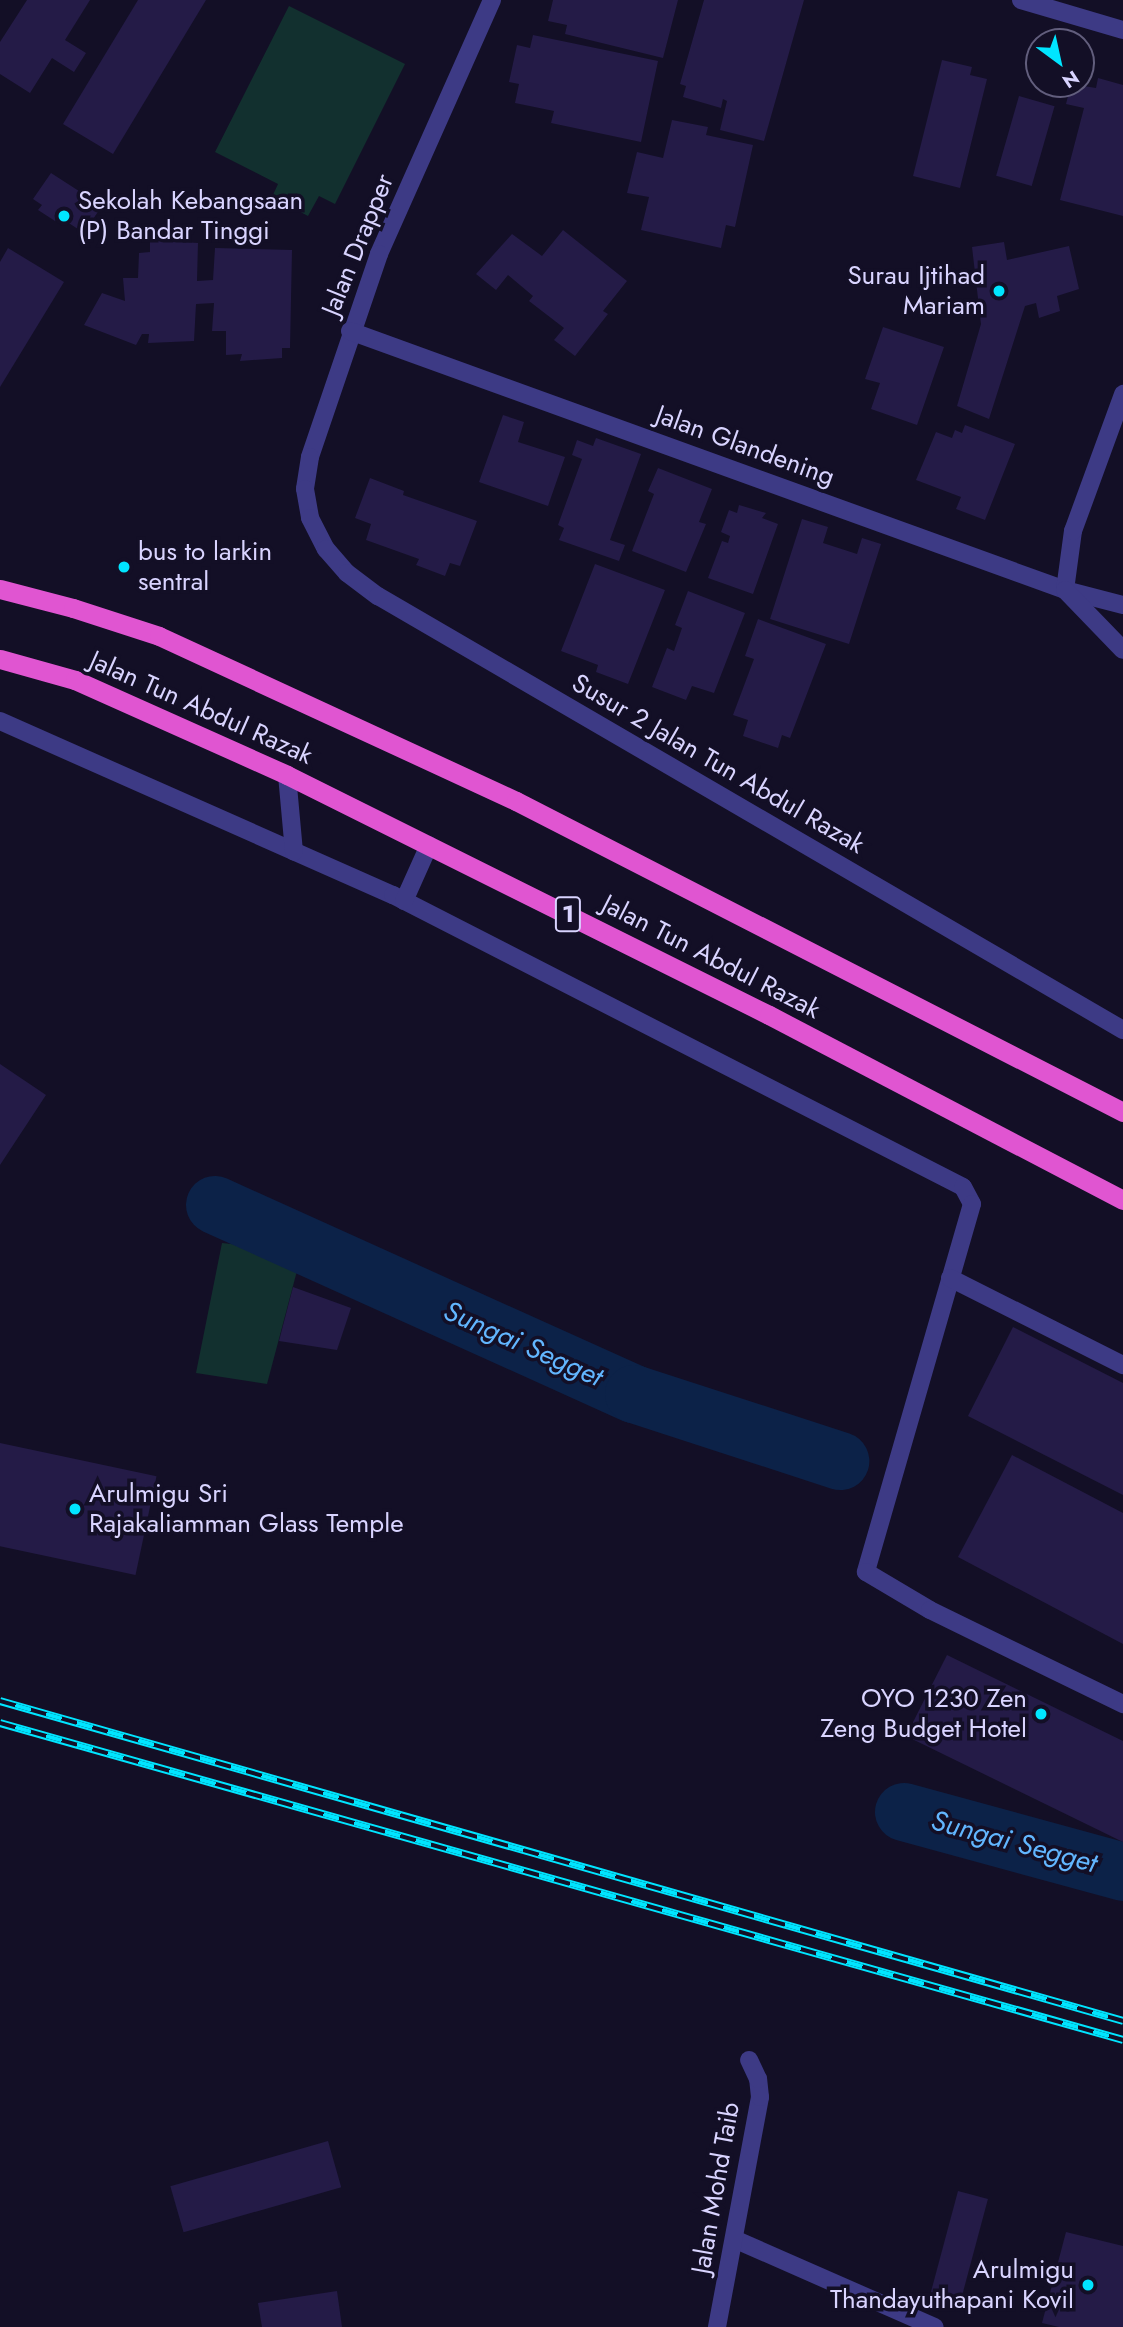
<!DOCTYPE html>
<html>
<head>
<meta charset="utf-8">
<style>
  body { margin:0 }
  #map { position:relative; width:1123px; height:2327px; overflow:hidden; background:#130f26; font-family:Jost,sans-serif }
  div>[style] { position:absolute }
  [style*='--x'] { left:calc(var(--x)*1px); top:calc(var(--y)*1px); width:calc(var(--w)*1px); rotate:calc(var(--a)*1deg) }
  .green>* { inset:0; background:#12302f }
  .river>* { height:58px; margin:-29px; padding:0 29px; transform-origin:29px; border-radius:29px; background:#0c2248 }
  .building>* { inset:0; background:#241b47; transform-origin:0 0 }
  .minor>* { height:18px; margin:-9px; padding:0 9px; transform-origin:9px; border-radius:9px; background:#3d3a85 }
  .tertiary>* { height:18px; margin:-9px; padding:0 9px; transform-origin:9px; border-radius:9px; background:#3d3a85 }
  .trunk>* { height:19px; margin:-9.5px; padding:0 9.5px; transform-origin:9.5px; border-radius:9.5px; background:#e055d1 }
  .rail>* { height:8px; margin-top:-4px; transform-origin:0; background:repeating-linear-gradient(90deg,#130f26 0 16px,#00e5ff 0 32px); box-sizing:border-box; border-block:2px solid #00e5ff }
  .dots>* { width:19px; height:19px; translate:-50% -50%; box-sizing:border-box; border:4px solid #130f26; border-radius:50% }
  span { translate:-50% -50%; white-space:nowrap; text-align:center; line-height:1.15; -webkit-text-stroke:7px #130f26; paint-order:stroke }
  .shield-label span { padding:2px 5px; background:#130f26; border:2px solid; border-radius:5px; -webkit-text-stroke-width:0 }
  .shield-label { font-size:24px; color:#d9d4ff; font-weight:700 }
  .poi-label { font-size:26px; color:#d9d4ff }
  .left { translate:0 -50%; text-align:left }
  .right { translate:-100% -50%; text-align:right }
  .street-label { font-size:26px; color:#d9d4ff }
  .water-label { font-size:28px; color:#62b6ff; font-style:italic }
  .north { position:absolute; left:1025px; top:28px; width:70px; height:70px; box-sizing:border-box; background:#130f26; border:2px solid #625e7d; border-radius:50%; rotate:147deg; font-size:19px; font-weight:700; line-height:28px; text-align:center; color:#d9d4ff }
  .north::after { content:''; display:block; margin:auto; width:24px; height:32px; background:#00e5ff; clip-path:polygon(50% 0,100% 100%,50% 72%,0 100%) }
</style>
</head>
<body>
<div id="map">
  <div class="green">
    <i style="clip-path:polygon(289px 6px,405px 64px,335px 204px,319px 196px,308px 216px,272px 197px,278px 184px,215px 152px)"></i>
    <i style="clip-path:polygon(222px 1243px,302px 1252px,267px 1384px,196px 1373px)"></i>
  </div>
  <div class="river">
    <i style="--x:215;--y:1205;--w:460;--a:24.3"></i>
    <i style="--x:634;--y:1394;--w:217;--a:18"></i>
    <i style="--x:904;--y:1812;--w:227;--a:15.3"></i>
  </div>
  <div class="building">
    <i style="clip-path:polygon(27px 0,90px 0,65px 40px,86px 53px,74px 72px,52px 58px,30px 93px,0 74px,0 42px)"></i>
    <i style="clip-path:polygon(138px 0,206px 0,113px 154px,63px 124px)"></i>
    <i style="clip-path:polygon(553px 0,678px 0,663px 58px,565px 34px,567px 25px,548px 21px)"></i>
    <i style="clip-path:polygon(704px 0,804px 0,764px 141px,720px 130px,727px 101px,723px 99px,721px 108px,683px 97px,686px 86px,680px 84px)"></i>
    <i style="clip-path:polygon(533px 35px,658px 61px,641px 142px,551px 123px,554px 111px,515px 103px,519px 84px,509px 82px,517px 45px,530px 48px)"></i>
    <i style="clip-path:polygon(942px 60px,972px 67px,970px 75px,987px 79px,960px 188px,913px 176px)"></i>
    <i style="clip-path:polygon(1098px 78px,1123px 85px,1123px 216px,1060px 200px,1084px 108px,1066px 104px,1071px 84px,1096px 88px)"></i>
    <i style="left:1019px;top:96px;width:37px;height:83px;rotate:16deg"></i>
    <i style="clip-path:polygon(672px 120px,708px 127px,706px 135px,753px 145px,735px 227px,726px 225px,721px 248px,641px 230px,649px 197px,627px 193px,637px 152px,663px 158px)"></i>
    <i style="clip-path:polygon(51px 173px,82px 193px,85px 188px,105px 201px,84px 233px,58px 216px,55px 221px,38px 210px,42px 205px,33px 199px)"></i>
    <i style="clip-path:polygon(563px 230px,627px 281px,603px 311px,608px 314px,575px 356px,554px 340px,564px 328px,529px 301px,533px 296px,508px 275px,496px 290px,476px 274px,512px 234px,542px 256px)"></i>
    <i style="clip-path:polygon(150px 240px,198px 243px,197px 281px,213px 280px,215px 248px,292px 250px,290px 348px,282px 348px,282px 358px,240px 361px,242px 354px,226px 355px,226px 331px,212px 331px,214px 303px,196px 304px,194px 341px,148px 343px,149px 334px,142px 334px,136px 345px,84px 325px,102px 293px,125px 301px,123px 278px,138px 278px,139px 253px,150px 252px)"></i>
    <i style="clip-path:polygon(1004px 242px,1007px 260px,1069px 246px,1079px 289px,1057px 296px,1060px 311px,1039px 318px,1036px 303px,1025px 306px,989px 419px,957px 406px,981px 324px,972px 247px)"></i>
    <i style="clip-path:polygon(8px 248px,64px 282px,0 387px,0 262px)"></i>
    <i style="clip-path:polygon(883px 327px,944px 347px,917px 425px,871px 409px,880px 383px,865px 379px)"></i>
    <i style="clip-path:polygon(503px 415px,524px 422px,518px 442px,565px 457px,548px 506px,479px 482px)"></i>
    <i style="clip-path:polygon(965px 425px,1015px 444px,985px 520px,956px 509px,961px 497px,916px 480px,936px 432px,952px 438px,955px 430px,962px 433px)"></i>
    <i style="clip-path:polygon(596px 438px,641px 454px,610px 540px,625px 545px,619px 561px,559px 540px,564px 528px,558px 525px,582px 459px,572px 455px,577px 440px,593px 446px)"></i>
    <i style="clip-path:polygon(658px 468px,712px 489px,699px 522px,706px 524px,686px 572px,632px 551px,654px 494px,648px 491px)"></i>
    <i style="clip-path:polygon(370px 478px,404px 491px,403px 495px,477px 521px,460px 566px,450px 563px,445px 576px,416px 565px,419px 559px,366px 540px,371px 524px,355px 518px)"></i>
    <i style="clip-path:polygon(739px 505px,766px 513px,762px 518px,778px 524px,753px 594px,708px 578px,722px 541px,728px 543px,730px 536px,721px 532px,729px 510px,737px 513px)"></i>
    <i style="clip-path:polygon(802px 519px,828px 527px,823px 543px,857px 554px,862px 538px,881px 544px,849px 644px,770px 619px)"></i>
    <i style="clip-path:polygon(595px 564px,665px 590px,628px 684px,596px 672px,598px 665px,561px 651px)"></i>
    <i style="clip-path:polygon(688px 591px,745px 613px,714px 693px,692px 686px,686px 700px,652px 687px,667px 648px,674px 651px,682px 628px,675px 625px)"></i>
    <i style="clip-path:polygon(758px 619px,826px 644px,790px 738px,782px 735px,778px 748px,743px 736px,748px 720px,733px 715px,754px 659px,745px 656px)"></i>
    <i style="clip-path:polygon(0 1064px,46px 1095px,0 1165px)"></i>
    <i style="clip-path:polygon(293px 1287px,351px 1308px,337px 1350px,279px 1341px)"></i>
    <i style="clip-path:polygon(1013px 1327px,1123px 1383px,1123px 1495px,968px 1416px)"></i>
    <i style="left:0;top:1443px;width:160px;height:101px;rotate:12deg"></i>
    <i style="clip-path:polygon(1012px 1455px,1123px 1513px,1123px 1644px,958px 1557px)"></i>
    <i style="clip-path:polygon(947px 1655px,1123px 1741px,1123px 1842px,906px 1736px)"></i>
    <i style="left:328px;top:2141px;width:48px;height:164px;rotate:74deg"></i>
    <i style="left:958px;top:2191px;width:31px;height:105px;rotate:15deg"></i>
    <i style="clip-path:polygon(1066px 2232px,1123px 2246px,1123px 2327px,1059px 2327px,1042px 2323px)"></i>
    <i style="clip-path:polygon(337px 2291px,342px 2327px,262px 2327px,258px 2303px)"></i>
  </div>
  <div class="minor">
    <i style="--x:492;--y:0;--w:278;--a:114"></i>
    <i style="--x:379;--y:254;--w:214;--a:108.8"></i>
    <i style="--x:310;--y:457;--w:32;--a:99"></i>
    <i style="--x:305;--y:489;--w:29;--a:80"></i>
    <i style="--x:310;--y:518;--w:35;--a:63"></i>
    <i style="--x:326;--y:549;--w:32;--a:49"></i>
    <i style="--x:347;--y:573;--w:39;--a:37"></i>
    <i style="--x:378;--y:596;--w:862;--a:30.22"></i>
    <i style="--x:350;--y:331;--w:760;--a:19.91"></i>
    <i style="--x:1065;--y:590;--w:60;--a:14.5"></i>
    <i style="--x:1065;--y:590;--w:60;--a:-82.3"></i>
    <i style="--x:1073;--y:531;--w:146;--a:-69.9"></i>
    <i style="--x:1065;--y:590;--w:83;--a:46"></i>
    <i style="--x:0;--y:721;--w:430;--a:23.9"></i>
    <i style="--x:393;--y:895;--w:640;--a:27.13"></i>
    <i style="--x:963;--y:1187;--w:19;--a:62"></i>
    <i style="--x:972;--y:1204;--w:383;--a:106.1"></i>
    <i style="--x:866;--y:1572;--w:74;--a:30.7"></i>
    <i style="--x:930;--y:1610;--w:215;--a:26"></i>
    <i style="--x:287;--y:775;--w:77;--a:84.8"></i>
    <i style="--x:404;--y:901;--w:61;--a:-65.9"></i>
    <i style="--x:950;--y:1278;--w:194;--a:26.7"></i>
    <i style="--x:734;--y:2239;--w:219;--a:23.7"></i>
    <i style="--x:717;--y:2327;--w:234;--a:-79.4"></i>
    <i style="--x:760;--y:2097;--w:18;--a:-96"></i>
    <i style="--x:758;--y:2079;--w:21;--a:-115"></i>
  </div>
  <div class="tertiary">
    <i style="--x:1021;--y:0;--w:106;--a:16.4"></i>
  </div>
  <div class="trunk">
    <i style="--x:0;--y:589;--w:75;--a:14.6"></i>
    <i style="--x:73;--y:608;--w:90;--a:18"></i>
    <i style="--x:159;--y:636;--w:393;--a:24.8"></i>
    <i style="--x:516;--y:801;--w:682;--a:27.13"></i>
    <i style="--x:0;--y:659;--w:78;--a:15.6"></i>
    <i style="--x:75;--y:680;--w:232;--a:24.1"></i>
    <i style="--x:287;--y:775;--w:538;--a:26.47"></i>
    <i style="--x:769;--y:1015;--w:399;--a:27.6"></i>
  </div>
  <div class="rail">
    <i style="--x:0;--y:1701;--w:1168;--a:15.9"></i>
    <i style="--x:0;--y:1723;--w:1167;--a:15.76"></i>
  </div>
  <div class="dots">
    <i style="left:64px;top:216px;background:#00e5ff"></i>
    <i style="left:999px;top:291px;background:#00e5ff"></i>
    <i style="left:124px;top:567px;background:#00e5ff"></i>
    <i style="left:75px;top:1509px;background:#00e5ff"></i>
    <i style="left:1041px;top:1714px;background:#00e5ff"></i>
    <i style="left:1088px;top:2285px;background:#00e5ff"></i>
  </div>
  <div class="shield-label">
    <span style="left:568px;top:914px">1</span>
  </div>
  <div class="poi-label">
    <span class="left" style="left:78px;top:216px">Sekolah Kebangsaan<br>(P) Bandar Tinggi</span>
    <span class="right" style="left:985px;top:291px">Surau Ijtihad<br>Mariam</span>
    <span class="left" style="left:138px;top:567px">bus to larkin<br>sentral</span>
    <span class="left" style="left:89px;top:1509px">Arulmigu Sri<br>Rajakaliamman Glass Temple</span>
    <span class="right" style="left:1027px;top:1714px">OYO 1230 Zen<br>Zeng Budget Hotel</span>
    <span class="right" style="left:1074px;top:2285px">Arulmigu<br>Thandayuthapani Kovil</span>
  </div>
  <div class="street-label">
    <span style="left:358px;top:245px;rotate:-68deg">Jalan Drapper</span>
    <span style="left:745px;top:446px;rotate:20deg">Jalan Glandening</span>
    <span style="left:201px;top:708px;rotate:24deg">Jalan Tun Abdul Razak</span>
    <span style="left:718px;top:764px;rotate:30deg">Susur 2 Jalan Tun Abdul Razak</span>
    <span style="left:711px;top:957px;rotate:27deg">Jalan Tun Abdul Razak</span>
    <span style="left:716px;top:2188px;rotate:-80deg">Jalan Mohd Taib</span>
  </div>
  <div class="water-label">
    <span style="left:523px;top:1344px;rotate:24deg">Sungai Segget</span>
    <span style="left:1014px;top:1842px;rotate:15deg">Sungai Segget</span>
  </div>
  <div class="north">N</div>
</div>
</body>
</html>
